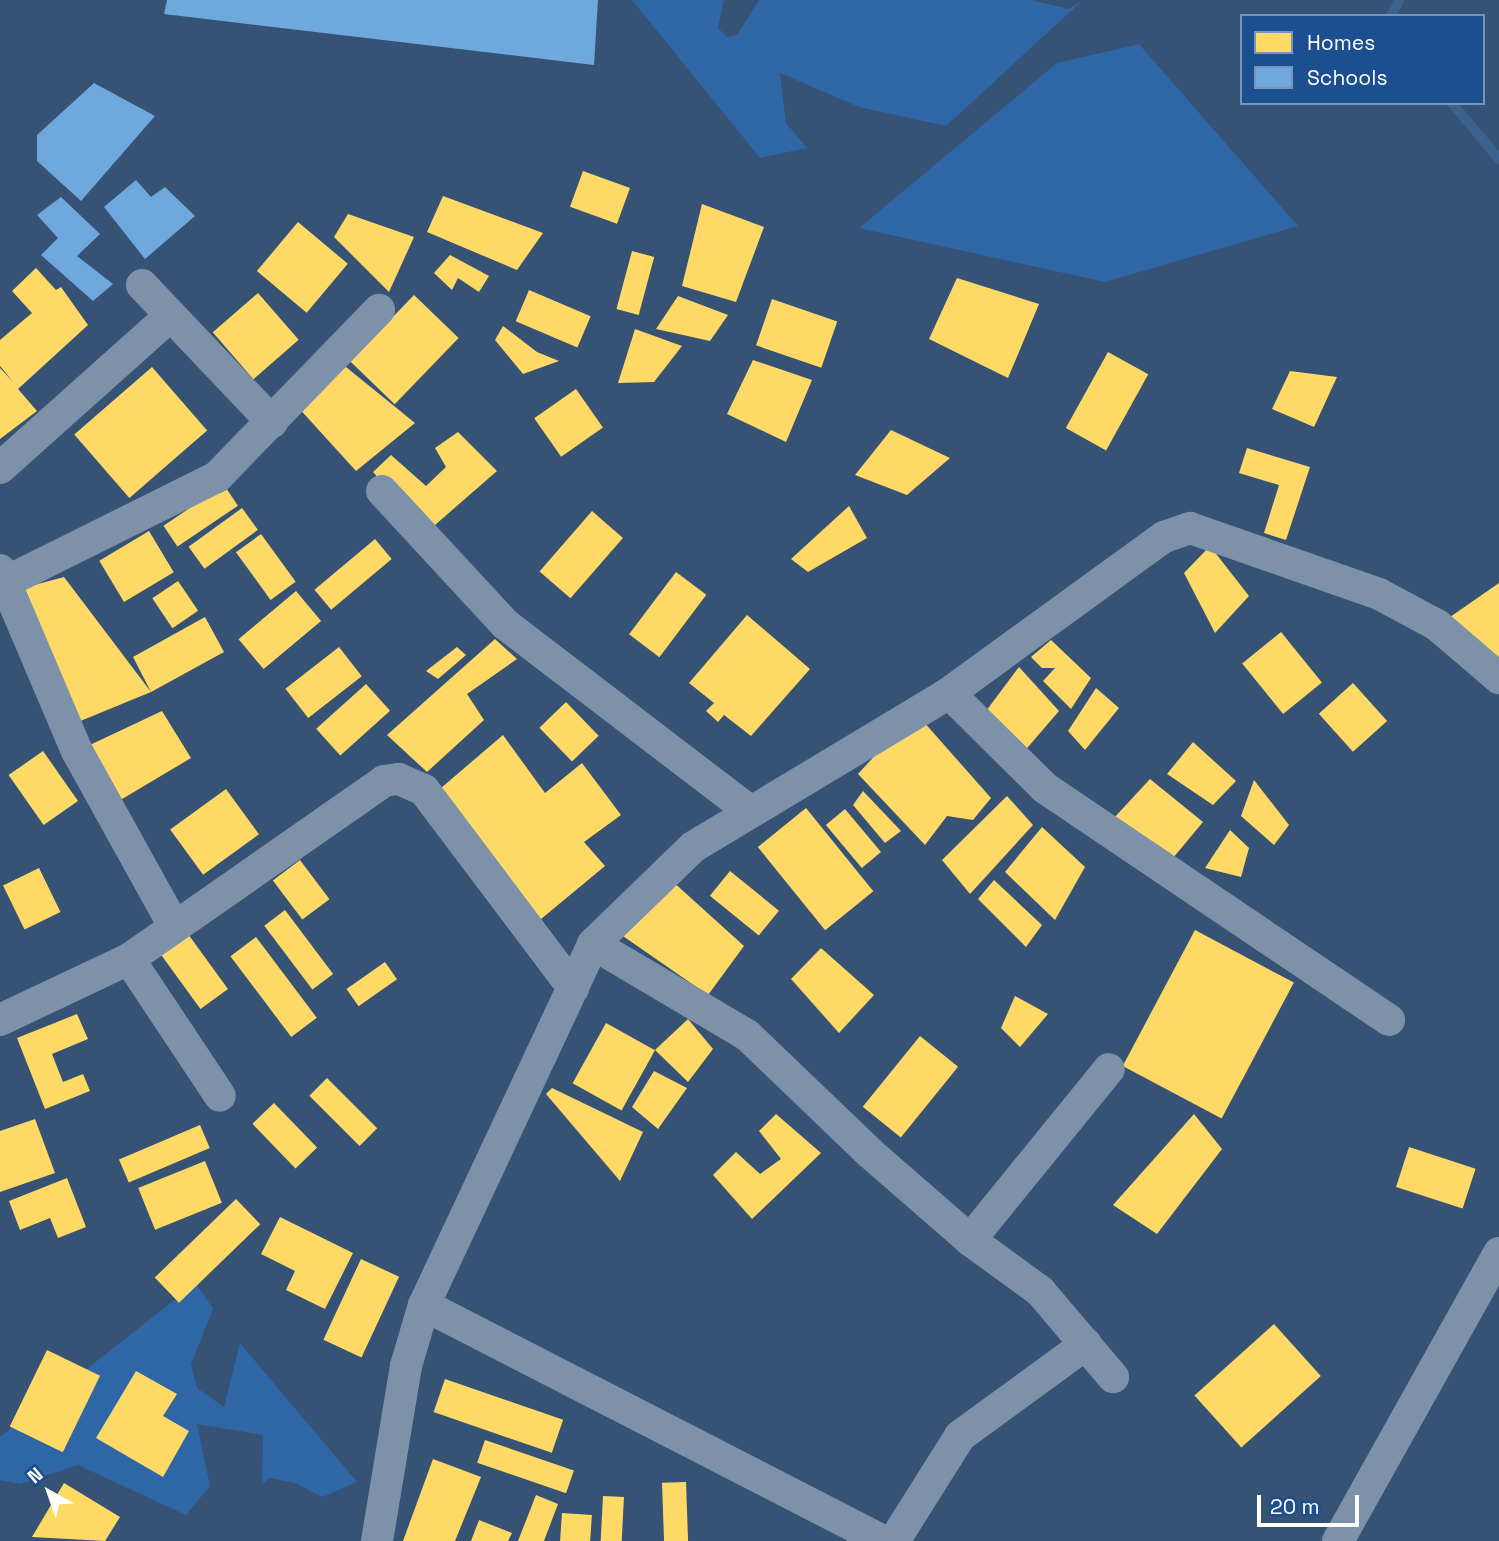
<!DOCTYPE html>
<html>
<head>
<meta charset="utf-8">
<style>
  body { margin:0 }
  #map { position:relative; width:1499px; height:1541px; overflow:hidden; background:#365274; font-family:"Space Grotesk",sans-serif }
  div>[style] { position:absolute }
  [style*='--x'] { left:calc(var(--x)*1px); top:calc(var(--y)*1px); width:calc(var(--w)*1px); rotate:calc(var(--a)*1deg) }
  .green>* { inset:0; background:#2f66a5 }
  .homes>* { inset:0; background:#ffd966; transform-origin:0 0 }
  .schools>* { inset:0; background:#6fa8dc }
  .stream>* { height:10px; margin:-5px; padding:0 5px; transform-origin:5px; border-radius:5px; background:#3b618d }
  .street>* { height:32px; margin:-16px; padding:0 16px; transform-origin:16px; border-radius:16px; background:#7d92a8 }
  span { translate:-50% -50%; white-space:nowrap; text-align:center; line-height:1.15; -webkit-text-stroke:7px #1b4f8f; paint-order:stroke }
  .legend { position:absolute; left:1240px; top:14px; width:245px; height:91px; box-sizing:border-box; background:#1b4f8f; border:2px solid #7695bc; margin:0; padding:9px 12px; list-style:none; font-size:21px; color:#fff }
  .legend li { display:flex; align-items:center; gap:14px; height:35px }
  .legend b { width:35px; border:2px solid #7695bc }
  .north { position:absolute; left:14px; top:1457px; width:70px; height:70px; -webkit-text-stroke:5px #1b4f8f; paint-order:stroke; rotate:320deg; font-size:19px; font-weight:700; line-height:28px; text-align:center; color:#fff }
  .north::after { content:''; display:block; margin:auto; width:24px; height:32px; background:#fff; clip-path:polygon(50% 0,100% 100%,50% 72%,0 100%) }
  .scale { position:absolute; left:1257px; top:1495px; width:102px; height:32px; box-sizing:border-box; border:4px solid #fff; border-top:0; padding-left:9px; font-size:21px; line-height:24px; white-space:nowrap; color:#fff; -webkit-text-stroke:5px #1b4f8f; paint-order:stroke }
</style>
</head>
<body>
<div id="map">
  <div class="green">
    <i style="clip-path:polygon(632px 0,724px 0,718px 28px,727px 37px,737px 35px,759px 0,1031px 0,1069px 9px,1083px 0,946px 126px,859px 107px,780px 73px,786px 123px,807px 148px,760px 158px)"></i>
    <i style="clip-path:polygon(1139px 44px,1298px 226px,1105px 282px,859px 228px,1057px 63px)"></i>
    <i style="clip-path:polygon(196px 1283px,213px 1309px,191px 1364px,197px 1388px,224px 1407px,240px 1343px,357px 1482px,322px 1497px,295px 1483px,270px 1478px,262px 1484px,263px 1435px,197px 1424px,210px 1486px,186px 1515px,78px 1465px,20px 1484px,0 1480px,0 1437px)"></i>
  </div>
  <div class="homes">
    <i style="left:583px;top:171px;width:50px;height:38px;rotate:20deg"></i>
    <i style="clip-path:polygon(443px 196px,543px 233px,517px 270px,427px 232px)"></i>
    <i style="clip-path:polygon(702px 204px,764px 227px,736px 302px,682px 286px)"></i>
    <i style="clip-path:polygon(348px 214px,414px 237px,389px 292px,334px 237px)"></i>
    <i style="left:298px;top:222px;width:65px;height:64px;rotate:40deg"></i>
    <i style="left:632px;top:251px;width:23px;height:60px;rotate:15deg"></i>
    <i style="clip-path:polygon(450px 255px,489px 276px,479px 292px,458px 278px,452px 290px,434px 273px)"></i>
    <i style="clip-path:polygon(36px 268px,56px 290px,61px 287px,88px 325px,18px 389px,37px 411px,0 439px,0 368px,13px 382px,0 366px,0 340px,32px 313px,12px 291px)"></i>
    <i style="clip-path:polygon(957px 278px,1039px 304px,1008px 378px,929px 339px)"></i>
    <i style="left:529px;top:290px;width:67px;height:34px;rotate:23deg"></i>
    <i style="left:258px;top:293px;width:62px;height:60px;rotate:49deg"></i>
    <i style="left:414px;top:295px;width:62px;height:92px;rotate:44deg"></i>
    <i style="clip-path:polygon(678px 296px,728px 315px,710px 341px,656px 329px)"></i>
    <i style="left:772px;top:299px;width:69px;height:49px;rotate:19deg"></i>
    <i style="clip-path:polygon(503px 326px,537px 352px,559px 361px,523px 374px,495px 340px)"></i>
    <i style="clip-path:polygon(635px 329px,682px 346px,654px 382px,618px 383px)"></i>
    <i style="left:1108px;top:352px;width:46px;height:87px;rotate:29deg"></i>
    <i style="clip-path:polygon(753px 360px,812px 380px,786px 442px,727px 414px)"></i>
    <i style="left:152px;top:367px;width:84px;height:103px;rotate:49deg"></i>
    <i style="clip-path:polygon(346px 367px,415px 423px,356px 471px,296px 405px)"></i>
    <i style="clip-path:polygon(1290px 371px,1337px 377px,1314px 427px,1272px 409px)"></i>
    <i style="left:576px;top:389px;width:47px;height:51px;rotate:55deg"></i>
    <i style="clip-path:polygon(891px 430px,950px 458px,907px 495px,855px 475px)"></i>
    <i style="clip-path:polygon(458px 432px,497px 471px,427px 532px,373px 472px,391px 455px,426px 486px,446px 467px,435px 448px)"></i>
    <i style="clip-path:polygon(1247px 448px,1310px 467px,1286px 540px,1264px 533px,1279px 485px,1239px 473px)"></i>
    <i style="left:224px;top:485px;width:25px;height:73px;rotate:56deg"></i>
    <i style="clip-path:polygon(849px 506px,867px 538px,808px 572px,791px 559px)"></i>
    <i style="left:242px;top:508px;width:27px;height:66px;rotate:54deg"></i>
    <i style="left:592px;top:511px;width:41px;height:80px;rotate:41deg"></i>
    <i style="left:149px;top:531px;width:48px;height:58px;rotate:59deg"></i>
    <i style="left:261px;top:534px;width:59px;height:31px;rotate:54deg"></i>
    <i style="left:375px;top:539px;width:26px;height:79px;rotate:50deg"></i>
    <i style="clip-path:polygon(1210px 546px,1249px 596px,1215px 633px,1184px 573px)"></i>
    <i style="left:676px;top:572px;width:38px;height:78px;rotate:37deg"></i>
    <i style="clip-path:polygon(64px 577px,151px 692px,133px 657px,205px 617px,224px 652px,151px 692px,78px 722px,23px 588px)"></i>
    <i style="left:178px;top:581px;width:36px;height:31px;rotate:56deg"></i>
    <i style="clip-path:polygon(1499px 583px,1499px 664px,1450px 617px)"></i>
    <i style="left:296px;top:591px;width:39px;height:75px;rotate:50deg"></i>
    <i style="clip-path:polygon(747px 615px,810px 669px,751px 736px,724px 715px,718px 722px,706px 711px,714px 703px,689px 683px)"></i>
    <i style="left:1281px;top:632px;width:65px;height:50px;rotate:51deg"></i>
    <i style="clip-path:polygon(495px 639px,517px 659px,467px 694px,484px 720px,427px 772px,387px 735px)"></i>
    <i style="clip-path:polygon(1051px 640px,1091px 678px,1071px 709px,1043px 681px,1055px 668px,1042px 668px,1031px 657px)"></i>
    <i style="left:339px;top:647px;width:37px;height:68px;rotate:52deg"></i>
    <i style="clip-path:polygon(457px 647px,466px 655px,438px 679px,426px 671px)"></i>
    <i style="clip-path:polygon(1019px 667px,1059px 711px,1022px 754px,983px 715px)"></i>
    <i style="left:1353px;top:683px;width:51px;height:46px;rotate:48deg"></i>
    <i style="left:366px;top:684px;width:36px;height:67px;rotate:48deg"></i>
    <i style="clip-path:polygon(1096px 688px,1119px 708px,1085px 750px,1068px 731px)"></i>
    <i style="left:566px;top:702px;width:47px;height:37px;rotate:46deg"></i>
    <i style="clip-path:polygon(162px 711px,191px 758px,107px 808px,77px 751px)"></i>
    <i style="clip-path:polygon(915px 712px,991px 798px,973px 820px,947px 816px,925px 845px,858px 774px)"></i>
    <i style="clip-path:polygon(503px 735px,545px 793px,582px 763px,621px 815px,584px 842px,605px 866px,529px 929px,434px 794px)"></i>
    <i style="clip-path:polygon(1193px 742px,1236px 781px,1213px 805px,1167px 774px)"></i>
    <i style="left:43px;top:751px;width:61px;height:42px;rotate:55deg"></i>
    <i style="clip-path:polygon(1150px 779px,1203px 822px,1173px 858px,1113px 819px)"></i>
    <i style="clip-path:polygon(1254px 780px,1289px 825px,1274px 845px,1241px 816px)"></i>
    <i style="left:226px;top:789px;width:56px;height:69px;rotate:54deg"></i>
    <i style="clip-path:polygon(863px 791px,901px 831px,885px 843px,853px 805px)"></i>
    <i style="clip-path:polygon(1007px 796px,1033px 825px,970px 894px,942px 860px)"></i>
    <i style="left:806px;top:808px;width:107px;height:62px;rotate:51deg"></i>
    <i style="left:845px;top:809px;width:56px;height:25px;rotate:50deg"></i>
    <i style="clip-path:polygon(1042px 827px,1085px 867px,1055px 920px,1005px 872px)"></i>
    <i style="clip-path:polygon(1230px 830px,1249px 848px,1241px 877px,1205px 868px)"></i>
    <i style="left:300px;top:860px;width:49px;height:34px;rotate:53deg"></i>
    <i style="left:39px;top:868px;width:49px;height:40px;rotate:64deg"></i>
    <i style="left:730px;top:871px;width:63px;height:32px;rotate:39deg"></i>
    <i style="clip-path:polygon(671px 880px,744px 946px,708px 995px,620px 934px)"></i>
    <i style="clip-path:polygon(994px 880px,1042px 925px,1026px 947px,978px 899px)"></i>
    <i style="left:285px;top:910px;width:80px;height:26px;rotate:53deg"></i>
    <i style="left:1195px;top:930px;width:112px;height:154px;rotate:28deg"></i>
    <i style="left:188px;top:934px;width:68px;height:34px;rotate:54deg"></i>
    <i style="left:256px;top:937px;width:101px;height:32px;rotate:53deg"></i>
    <i style="clip-path:polygon(821px 948px,874px 995px,839px 1033px,791px 979px)"></i>
    <i style="left:385px;top:962px;width:21px;height:47px;rotate:55deg"></i>
    <i style="clip-path:polygon(1015px 996px,1048px 1014px,1020px 1047px,1001px 1028px)"></i>
    <i style="clip-path:polygon(77px 1014px,88px 1039px,52px 1054px,63px 1082px,83px 1074px,90px 1091px,45px 1109px,17px 1038px)"></i>
    <i style="clip-path:polygon(688px 1019px,713px 1049px,688px 1082px,655px 1050px)"></i>
    <i style="left:606px;top:1023px;width:56px;height:69px;rotate:29deg"></i>
    <i style="left:920px;top:1036px;width:49px;height:91px;rotate:39deg"></i>
    <i style="clip-path:polygon(654px 1071px,687px 1088px,658px 1129px,632px 1107px)"></i>
    <i style="left:327px;top:1078px;width:71px;height:25px;rotate:45deg"></i>
    <i style="clip-path:polygon(552px 1088px,643px 1132px,620px 1181px,546px 1094px)"></i>
    <i style="left:274px;top:1103px;width:62px;height:30px;rotate:46deg"></i>
    <i style="clip-path:polygon(776px 1114px,821px 1153px,752px 1219px,713px 1175px,736px 1152px,760px 1174px,781px 1159px,759px 1131px)"></i>
    <i style="clip-path:polygon(1194px 1114px,1222px 1149px,1157px 1234px,1113px 1205px)"></i>
    <i style="clip-path:polygon(35px 1119px,55px 1173px,0 1192px,0 1131px)"></i>
    <i style="left:200px;top:1125px;width:25px;height:88px;rotate:67deg"></i>
    <i style="left:1409px;top:1147px;width:70px;height:42px;rotate:18deg"></i>
    <i style="left:205px;top:1161px;width:45px;height:72px;rotate:68deg"></i>
    <i style="clip-path:polygon(67px 1178px,86px 1227px,58px 1238px,50px 1218px,20px 1230px,9px 1201px)"></i>
    <i style="left:236px;top:1199px;width:35px;height:113px;rotate:46deg"></i>
    <i style="clip-path:polygon(280px 1217px,353px 1253px,325px 1309px,286px 1290px,295px 1271px,261px 1254px)"></i>
    <i style="left:361px;top:1259px;width:42px;height:89px;rotate:25deg"></i>
    <i style="left:1274px;top:1324px;width:70px;height:107px;rotate:48deg"></i>
    <i style="left:47px;top:1350px;width:59px;height:85px;rotate:26deg"></i>
    <i style="clip-path:polygon(136px 1371px,177px 1394px,163px 1416px,189px 1431px,163px 1477px,96px 1438px)"></i>
    <i style="left:445px;top:1379px;width:125px;height:35px;rotate:19deg"></i>
    <i style="left:485px;top:1440px;width:94px;height:24px;rotate:19deg"></i>
    <i style="clip-path:polygon(433px 1459px,481px 1477px,455px 1541px,403px 1541px)"></i>
    <i style="left:686px;top:1482px;width:59px;height:24px;rotate:88deg"></i>
    <i style="clip-path:polygon(64px 1483px,120px 1517px,105px 1541px,32px 1537px)"></i>
    <i style="clip-path:polygon(536px 1495px,558px 1504px,544px 1541px,518px 1541px)"></i>
    <i style="left:603px;top:1496px;width:21px;height:45px;rotate:3deg"></i>
    <i style="left:562px;top:1513px;width:30px;height:28px;rotate:4deg"></i>
    <i style="clip-path:polygon(479px 1520px,512px 1533px,508px 1541px,471px 1541px)"></i>
  </div>
  <div class="schools">
    <i style="clip-path:polygon(167px 0,598px 0,594px 65px,164px 14px)"></i>
    <i style="clip-path:polygon(94px 83px,155px 116px,81px 201px,37px 161px,37px 135px)"></i>
    <i style="clip-path:polygon(136px 180px,151px 197px,165px 187px,195px 216px,145px 259px,104px 207px)"></i>
    <i style="clip-path:polygon(61px 197px,100px 234px,77px 256px,113px 284px,93px 301px,41px 255px,58px 238px,37px 215px)"></i>
  </div>
  <div class="stream">
    <i style="--x:1391;--y:16;--w:18;--a:-63"></i>
    <i style="--x:1452;--y:103;--w:73;--a:50"></i>
  </div>
  <div class="street">
    <i style="--x:142;--y:285;--w:189;--a:46.5"></i>
    <i style="--x:0;--y:468;--w:229;--a:-41.8"></i>
    <i style="--x:382;--y:491;--w:181;--a:47.2"></i>
    <i style="--x:505;--y:624;--w:308;--a:37.4"></i>
    <i style="--x:0;--y:570;--w:197;--a:67"></i>
    <i style="--x:77;--y:751;--w:200;--a:61"></i>
    <i style="--x:0;--y:585;--w:242;--a:-26.5"></i>
    <i style="--x:217;--y:477;--w:233;--a:-45.9"></i>
    <i style="--x:949;--y:693;--w:135;--a:44.7"></i>
    <i style="--x:1045;--y:788;--w:415;--a:34"></i>
    <i style="--x:593;--y:944;--w:179;--a:30.6"></i>
    <i style="--x:747;--y:1035;--w:170;--a:43.8"></i>
    <i style="--x:870;--y:1153;--w:133;--a:41"></i>
    <i style="--x:970;--y:1240;--w:87;--a:36.1"></i>
    <i style="--x:1040;--y:1291;--w:113;--a:49.7"></i>
    <i style="--x:129;--y:959;--w:164;--a:56.4"></i>
    <i style="--x:0;--y:1020;--w:143;--a:-25.3"></i>
    <i style="--x:129;--y:959;--w:311;--a:-34.9"></i>
    <i style="--x:384;--y:781;--w:15;--a:-8"></i>
    <i style="--x:399;--y:779;--w:27;--a:24"></i>
    <i style="--x:424;--y:790;--w:248;--a:53"></i>
    <i style="--x:970;--y:1240;--w:220;--a:-50.9"></i>
    <i style="--x:424;--y:1305;--w:516;--a:27.21"></i>
    <i style="--x:377;--y:1541;--w:177;--a:-80.6"></i>
    <i style="--x:406;--y:1366;--w:64;--a:-73.6"></i>
    <i style="--x:424;--y:1305;--w:399;--a:-64.9"></i>
    <i style="--x:593;--y:944;--w:139;--a:-44.1"></i>
    <i style="--x:693;--y:847;--w:299;--a:-31"></i>
    <i style="--x:949;--y:693;--w:266;--a:-36"></i>
    <i style="--x:1164;--y:537;--w:28;--a:-19"></i>
    <i style="--x:1190;--y:528;--w:200;--a:19.2"></i>
    <i style="--x:1379;--y:594;--w:66;--a:28.1"></i>
    <i style="--x:1437;--y:625;--w:82;--a:40.5"></i>
    <i style="--x:894;--y:1541;--w:124;--a:-57.8"></i>
    <i style="--x:960;--y:1436;--w:156;--a:-36.1"></i>
    <i style="--x:1338;--y:1541;--w:330;--a:-60.8"></i>
  </div>
  <ul class="legend">
  <li><b style="height:19px;background:#ffd966"></b>Homes</li>
  <li><b style="height:19px;background:#6fa8dc"></b>Schools</li>
  </ul>
  <div class="north">N</div>
  <div class="scale">20 m</div>
</div>
</body>
</html>
